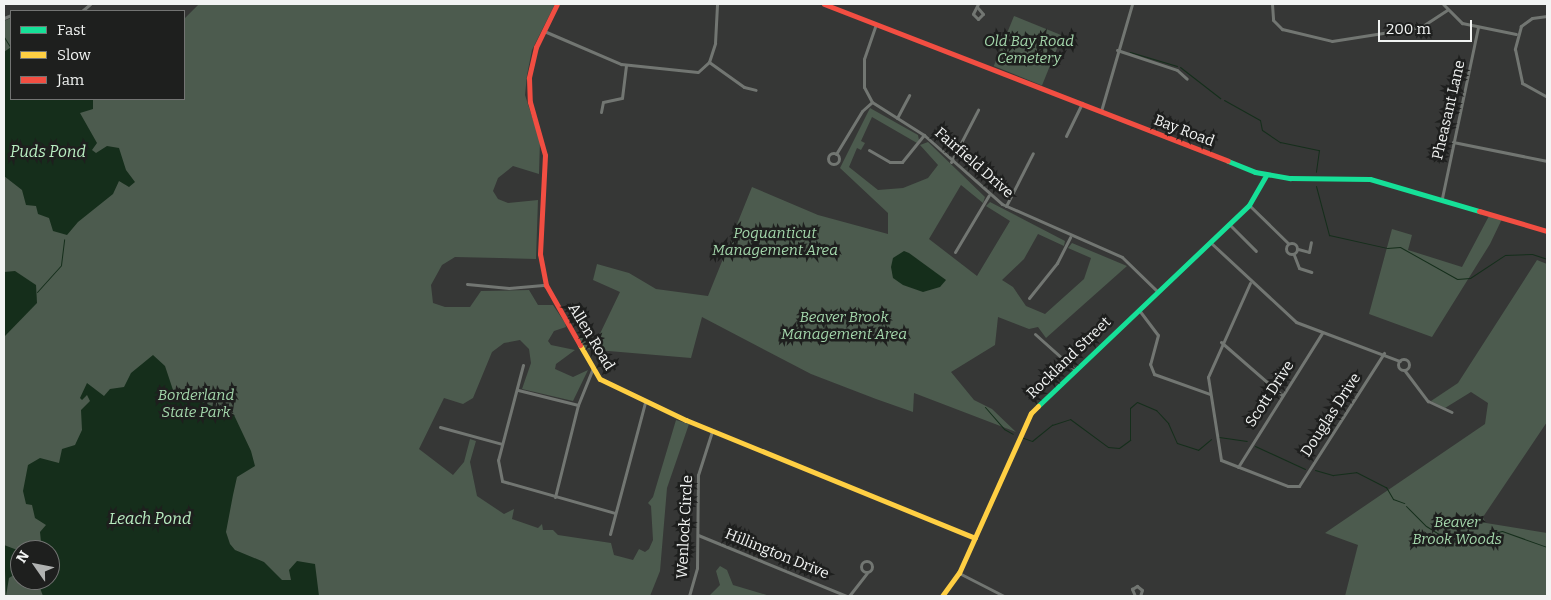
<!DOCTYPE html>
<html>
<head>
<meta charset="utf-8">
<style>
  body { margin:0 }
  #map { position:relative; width:1551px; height:600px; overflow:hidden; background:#363736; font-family:Bitter,serif }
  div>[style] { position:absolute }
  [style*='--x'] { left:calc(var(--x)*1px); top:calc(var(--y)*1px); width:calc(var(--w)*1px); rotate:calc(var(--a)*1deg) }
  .green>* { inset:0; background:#4c5b4e; transform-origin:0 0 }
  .water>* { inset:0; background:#152e1b }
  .stream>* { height:1px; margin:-0.5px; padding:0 0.5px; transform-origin:0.5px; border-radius:0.5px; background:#152e1b }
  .street>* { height:3px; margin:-1.5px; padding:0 1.5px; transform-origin:1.5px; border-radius:1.5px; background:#727672 }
  .street>.ring { margin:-1.5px; padding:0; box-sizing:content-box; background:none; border:3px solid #727672; border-radius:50% }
  .fast>* { height:5px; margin:-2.5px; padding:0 2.5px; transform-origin:2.5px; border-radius:2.5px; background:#16e098 }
  .slow>* { height:5px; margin:-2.5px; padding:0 2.5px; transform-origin:2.5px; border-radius:2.5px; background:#ffcf43 }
  .jam>* { height:5px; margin:-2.5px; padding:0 2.5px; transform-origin:2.5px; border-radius:2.5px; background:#f24e42 }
  span { translate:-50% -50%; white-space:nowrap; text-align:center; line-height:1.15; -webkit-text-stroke:5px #1e1f1e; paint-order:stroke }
  .park-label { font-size:15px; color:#a3d6ab; font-style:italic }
  .street-label { font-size:15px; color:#f2f4f3 }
  .water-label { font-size:16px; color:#b8edc1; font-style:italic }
  .frame { position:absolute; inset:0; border:5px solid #f2f4f3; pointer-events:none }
  .legend { position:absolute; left:10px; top:10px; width:175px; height:90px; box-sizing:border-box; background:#1e1f1e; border:1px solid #737473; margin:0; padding:6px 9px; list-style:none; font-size:15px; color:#f2f4f3 }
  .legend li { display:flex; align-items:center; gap:10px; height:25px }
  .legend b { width:25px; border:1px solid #737473 }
  .north { position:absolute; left:10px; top:540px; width:50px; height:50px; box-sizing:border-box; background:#1e1f1e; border:1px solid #737473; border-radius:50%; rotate:303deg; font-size:14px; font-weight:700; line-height:20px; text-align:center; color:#f2f4f3 }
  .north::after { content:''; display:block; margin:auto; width:18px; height:22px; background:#b0b2b1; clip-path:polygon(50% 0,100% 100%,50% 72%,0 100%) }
  .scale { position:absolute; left:1378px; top:20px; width:94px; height:22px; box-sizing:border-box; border:2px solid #f2f4f3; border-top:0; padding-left:6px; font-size:15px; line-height:18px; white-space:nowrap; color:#f2f4f3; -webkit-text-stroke:4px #1e1f1e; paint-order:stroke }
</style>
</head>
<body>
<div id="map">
  <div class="green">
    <i style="clip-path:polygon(evenodd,199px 4px,555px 4px,532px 50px,527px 75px,525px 95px,540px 141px,539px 174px,513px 166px,498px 178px,493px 191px,498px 199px,508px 203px,538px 200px,536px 259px,455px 257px,442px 265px,431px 285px,433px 303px,445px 307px,470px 307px,481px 291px,529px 290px,538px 305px,553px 305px,565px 323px,566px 327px,554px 331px,548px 341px,551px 345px,575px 350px,556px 364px,555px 369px,573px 377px,588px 370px,573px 401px,522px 389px,531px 363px,529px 349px,520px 340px,504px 343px,492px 352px,473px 398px,463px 404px,444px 398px,419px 449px,453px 475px,464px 462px,470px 439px,476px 441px,470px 462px,477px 496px,504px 514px,514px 509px,512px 519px,538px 528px,542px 524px,543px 530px,553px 530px,558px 535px,611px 543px,614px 555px,633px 560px,639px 549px,645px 552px,649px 549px,653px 540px,651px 506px,648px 503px,653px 497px,676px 420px,689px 424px,667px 488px,660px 571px,650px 596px,4px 596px,4px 21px,11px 18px,11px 99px,184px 99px,184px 19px,199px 4px,20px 550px,50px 550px,50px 580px,20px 580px,20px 550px)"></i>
    <i style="left:1014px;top:16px;width:52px;height:54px;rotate:22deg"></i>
    <i style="clip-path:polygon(870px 108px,918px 135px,919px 140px,917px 143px,872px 117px,861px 141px,865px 143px,861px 150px,857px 148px,849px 167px,878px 190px,903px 188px,928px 178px,938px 165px,920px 145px,928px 142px,985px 197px,983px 203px,961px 185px,929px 239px,977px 276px,1010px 221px,986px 206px,990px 202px,1065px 241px,1064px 246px,1038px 234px,1024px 259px,1002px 280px,1013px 287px,1026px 306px,1045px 314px,1084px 279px,1091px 258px,1068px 248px,1072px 243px,1127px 266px,1046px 338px,1038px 327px,1029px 329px,998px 317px,995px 345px,951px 372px,974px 400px,992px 409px,1016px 432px,914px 393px,913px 412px,876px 399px,811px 374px,702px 317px,691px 358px,585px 349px,578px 337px,596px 342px,620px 292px,593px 280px,597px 264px,629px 273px,656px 289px,708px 296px,752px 187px,818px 215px,888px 234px,888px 213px,840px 168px)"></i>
    <i style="clip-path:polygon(1489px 216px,1502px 219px,1490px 244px,1432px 337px,1369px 314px,1392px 229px,1412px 235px,1408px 250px,1462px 267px)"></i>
    <i style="clip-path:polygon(1537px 260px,1547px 264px,1547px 422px,1483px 517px,1486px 523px,1547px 533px,1547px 596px,1345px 596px,1358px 545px,1325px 533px,1485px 424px,1488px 403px,1471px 392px,1445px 408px,1431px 401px,1458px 383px)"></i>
    <i style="clip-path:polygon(720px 566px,727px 570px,733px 585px,770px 596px,709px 596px,720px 585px,716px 571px)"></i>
  </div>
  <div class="water">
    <i style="clip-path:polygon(11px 47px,11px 99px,93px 99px,93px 109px,80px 113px,97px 143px,92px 150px,96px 153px,107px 146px,119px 148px,126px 170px,135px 182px,129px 187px,119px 181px,113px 194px,78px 222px,67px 235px,53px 231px,49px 218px,38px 214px,36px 206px,26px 205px,22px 190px,4px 176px,4px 52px)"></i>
    <i style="clip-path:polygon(904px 251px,909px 253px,946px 280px,940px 287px,923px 292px,903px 285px,893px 278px,891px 267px,893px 258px)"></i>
    <i style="clip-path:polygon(15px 271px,36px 285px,37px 303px,4px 337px,4px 272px)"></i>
    <i style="clip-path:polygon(153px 355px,165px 366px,173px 390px,234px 415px,251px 451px,255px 466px,237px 477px,233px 495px,226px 532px,230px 544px,235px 550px,264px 562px,282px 580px,291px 580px,289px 570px,297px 561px,315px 564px,319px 596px,43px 596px,37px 580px,50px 580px,50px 550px,28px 550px,33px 543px,41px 542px,40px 532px,46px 525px,35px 518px,32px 505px,26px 504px,23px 491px,28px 465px,40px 458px,59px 463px,62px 449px,75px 445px,82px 430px,81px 410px,90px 401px,87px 395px,82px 400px,80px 398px,87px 383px,104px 396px,110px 389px,124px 387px,131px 373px)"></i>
    <i style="clip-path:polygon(4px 545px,20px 551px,20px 571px,9px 578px,6px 596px)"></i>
  </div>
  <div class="stream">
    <i style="--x:4;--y:37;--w:13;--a:58"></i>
    <i style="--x:1130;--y:52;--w:49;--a:16.6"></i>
    <i style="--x:1180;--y:67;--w:51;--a:37.8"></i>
    <i style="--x:1224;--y:100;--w:41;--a:29.1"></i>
    <i style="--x:1260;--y:120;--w:10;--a:79"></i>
    <i style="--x:1262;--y:130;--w:22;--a:34"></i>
    <i style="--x:1280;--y:142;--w:40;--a:12"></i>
    <i style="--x:1319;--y:150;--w:22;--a:98"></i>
    <i style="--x:1316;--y:186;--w:51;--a:75.1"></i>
    <i style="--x:1329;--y:235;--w:59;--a:12.6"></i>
    <i style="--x:1387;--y:248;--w:13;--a:-4"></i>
    <i style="--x:1400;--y:247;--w:65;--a:29.3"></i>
    <i style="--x:1457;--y:279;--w:13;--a:-4"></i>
    <i style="--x:1470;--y:278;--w:42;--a:-33.3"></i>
    <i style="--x:1505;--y:255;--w:27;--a:-2"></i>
    <i style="--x:1532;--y:254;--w:16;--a:18"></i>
    <i style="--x:37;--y:292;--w:36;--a:-48"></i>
    <i style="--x:61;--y:265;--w:26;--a:-83"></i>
    <i style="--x:985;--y:407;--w:29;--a:49"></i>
    <i style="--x:1004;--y:429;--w:10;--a:29"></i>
    <i style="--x:1021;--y:437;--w:12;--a:20"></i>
    <i style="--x:1032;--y:441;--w:26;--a:-39"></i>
    <i style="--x:1052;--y:425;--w:19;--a:-18"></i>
    <i style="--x:1070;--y:419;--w:47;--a:36.4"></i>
    <i style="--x:1108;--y:447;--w:11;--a:5"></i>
    <i style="--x:1119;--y:448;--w:14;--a:-36"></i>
    <i style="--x:1130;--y:440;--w:32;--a:-90"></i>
    <i style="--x:1130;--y:408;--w:9;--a:-41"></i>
    <i style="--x:1137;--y:402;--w:21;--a:23"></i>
    <i style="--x:1156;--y:410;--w:18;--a:47"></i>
    <i style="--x:1168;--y:423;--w:22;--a:66"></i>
    <i style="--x:1177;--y:443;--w:22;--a:18"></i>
    <i style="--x:1198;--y:450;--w:17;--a:-40"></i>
    <i style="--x:1219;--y:437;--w:28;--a:8"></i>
    <i style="--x:1255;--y:446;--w:55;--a:24.7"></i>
    <i style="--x:1315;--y:470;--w:19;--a:16"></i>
    <i style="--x:1333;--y:475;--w:23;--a:-7"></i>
    <i style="--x:1356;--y:472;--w:34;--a:27"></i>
    <i style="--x:1386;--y:487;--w:14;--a:60"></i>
    <i style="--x:1393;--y:499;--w:12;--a:20"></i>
    <i style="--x:1406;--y:506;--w:28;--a:45"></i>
    <i style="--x:1426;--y:526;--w:22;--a:32"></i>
    <i style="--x:1445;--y:538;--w:14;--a:12"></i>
    <i style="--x:1459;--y:541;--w:44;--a:-13.1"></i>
    <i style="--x:1502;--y:531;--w:48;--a:19.6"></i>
  </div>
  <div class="street">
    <i style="--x:978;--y:4;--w:11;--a:117"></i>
    <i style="--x:973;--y:14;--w:7;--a:45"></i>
    <i style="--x:978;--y:19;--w:7;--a:-45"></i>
    <i style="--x:983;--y:14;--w:8;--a:-130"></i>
    <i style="--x:1272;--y:4;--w:16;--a:86"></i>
    <i style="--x:1273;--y:20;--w:13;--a:45"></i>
    <i style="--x:1282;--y:29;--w:51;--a:13.5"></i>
    <i style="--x:1332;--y:41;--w:90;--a:-8.9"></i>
    <i style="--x:1421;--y:27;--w:31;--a:-33"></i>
    <i style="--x:1443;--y:4;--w:27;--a:45"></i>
    <i style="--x:1462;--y:23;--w:55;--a:11.5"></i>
    <i style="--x:82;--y:11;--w:11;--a:-41"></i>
    <i style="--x:1547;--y:16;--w:15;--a:172"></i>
    <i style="--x:1532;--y:18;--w:14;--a:144"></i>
    <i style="--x:1521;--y:26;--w:24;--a:105"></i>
    <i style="--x:1515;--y:49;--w:35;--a:78"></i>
    <i style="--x:1522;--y:83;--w:29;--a:29"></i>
    <i style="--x:4;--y:18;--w:8;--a:-23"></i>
    <i style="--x:876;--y:24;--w:37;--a:109"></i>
    <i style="--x:864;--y:59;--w:28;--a:90"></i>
    <i style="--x:864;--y:87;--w:17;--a:62"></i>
    <i style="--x:872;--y:102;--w:62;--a:32.4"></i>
    <i style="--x:924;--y:135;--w:104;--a:41.5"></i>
    <i style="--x:1002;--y:204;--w:131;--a:23.8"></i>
    <i style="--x:1122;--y:257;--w:50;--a:44.2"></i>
    <i style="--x:544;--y:31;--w:84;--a:23.2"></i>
    <i style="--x:621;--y:64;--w:77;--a:5.9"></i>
    <i style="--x:698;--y:72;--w:15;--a:-42"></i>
    <i style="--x:709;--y:62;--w:20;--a:-72"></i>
    <i style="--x:715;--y:43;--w:39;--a:-87"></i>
    <i style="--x:1117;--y:50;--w:63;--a:18.4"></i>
    <i style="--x:1177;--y:70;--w:13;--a:42"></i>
    <i style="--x:709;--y:62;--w:43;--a:35.5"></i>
    <i style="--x:744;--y:87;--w:12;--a:14"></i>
    <i style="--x:1101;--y:111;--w:111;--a:-73.8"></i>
    <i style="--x:601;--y:112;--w:10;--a:-79"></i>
    <i style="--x:603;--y:102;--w:19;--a:-12"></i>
    <i style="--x:622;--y:98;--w:33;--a:-83"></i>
    <i style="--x:897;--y:118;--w:26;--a:-62"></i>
    <i style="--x:1066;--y:136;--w:37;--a:-64"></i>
    <i style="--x:1453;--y:142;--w:96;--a:11.4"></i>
    <i style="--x:869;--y:150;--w:24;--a:30"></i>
    <i style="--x:890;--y:162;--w:12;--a:0"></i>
    <i style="--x:902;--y:162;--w:35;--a:-51"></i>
    <i class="ring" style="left:828.5px;top:153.5px;width:8px;height:8px"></i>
    <i style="--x:836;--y:154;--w:50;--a:-58.8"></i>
    <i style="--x:862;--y:111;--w:13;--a:-42"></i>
    <i style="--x:951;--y:162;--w:59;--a:-62.6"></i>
    <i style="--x:1442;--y:198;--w:175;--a:-78.1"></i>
    <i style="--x:1249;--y:205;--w:54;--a:44.3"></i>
    <i style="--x:1006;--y:206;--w:59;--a:-63"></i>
    <i style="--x:1229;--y:224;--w:38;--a:45"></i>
    <i style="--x:1210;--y:242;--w:117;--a:42.9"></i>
    <i style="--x:1296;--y:322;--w:111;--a:20.6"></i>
    <i class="ring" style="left:1286.5px;top:243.5px;width:8px;height:8px"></i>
    <i style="--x:1298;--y:249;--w:11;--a:15"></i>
    <i style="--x:1309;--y:252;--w:10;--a:-79"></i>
    <i style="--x:955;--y:252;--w:66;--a:-59.2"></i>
    <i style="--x:1294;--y:255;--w:14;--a:69"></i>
    <i style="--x:1299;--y:268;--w:13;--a:18"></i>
    <i style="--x:1250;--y:283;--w:103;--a:114.1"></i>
    <i style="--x:1208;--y:377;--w:84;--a:81.1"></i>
    <i style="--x:1221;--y:460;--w:72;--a:21.2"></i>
    <i style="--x:1288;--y:486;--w:11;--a:0"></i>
    <i style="--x:1299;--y:486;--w:158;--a:-57.4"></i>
    <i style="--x:467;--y:284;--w:42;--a:5.4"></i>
    <i style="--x:509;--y:288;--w:37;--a:-5"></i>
    <i style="--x:1029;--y:298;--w:45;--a:-51.3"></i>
    <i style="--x:1057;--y:263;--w:29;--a:-63"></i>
    <i style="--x:1139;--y:310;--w:31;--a:53"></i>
    <i style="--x:1158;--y:335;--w:30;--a:105"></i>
    <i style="--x:1150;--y:364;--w:11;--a:68"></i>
    <i style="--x:1154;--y:374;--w:59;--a:19.7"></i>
    <i style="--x:1035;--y:334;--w:52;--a:41.9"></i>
    <i style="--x:1221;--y:342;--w:81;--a:41"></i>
    <i class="ring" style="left:1398.5px;top:359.5px;width:8px;height:8px"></i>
    <i style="--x:523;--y:365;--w:98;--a:104.7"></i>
    <i style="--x:498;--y:460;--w:21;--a:79"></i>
    <i style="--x:502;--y:481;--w:117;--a:15.8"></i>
    <i style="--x:1405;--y:371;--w:38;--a:53"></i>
    <i style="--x:1428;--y:401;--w:26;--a:25"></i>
    <i style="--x:518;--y:390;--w:62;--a:14"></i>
    <i style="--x:440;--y:427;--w:64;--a:15.3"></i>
    <i style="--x:1238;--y:467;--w:158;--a:-57.9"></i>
    <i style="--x:555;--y:497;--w:95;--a:-76"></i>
    <i style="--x:578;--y:405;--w:40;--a:-68"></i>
    <i style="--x:610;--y:534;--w:137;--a:-75.1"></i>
    <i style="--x:698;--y:535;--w:161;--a:22.3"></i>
    <i class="ring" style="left:861.5px;top:561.5px;width:8px;height:8px"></i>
    <i style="--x:959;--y:573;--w:51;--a:27.1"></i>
    <i style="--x:689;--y:596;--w:29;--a:-74"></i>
    <i style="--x:697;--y:568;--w:93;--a:-89.4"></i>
    <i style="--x:698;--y:475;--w:46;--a:-72.3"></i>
    <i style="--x:849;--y:596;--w:29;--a:-52"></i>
    <i style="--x:1135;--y:596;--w:8;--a:-113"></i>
    <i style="--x:1132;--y:589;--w:6;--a:-31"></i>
    <i style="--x:1137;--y:586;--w:6;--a:39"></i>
    <i style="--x:1142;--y:590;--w:6;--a:108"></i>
  </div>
  <div class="fast">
    <i style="--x:1228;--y:161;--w:29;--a:22"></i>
    <i style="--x:1255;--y:172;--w:36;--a:10"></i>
    <i style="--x:1290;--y:178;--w:80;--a:0.7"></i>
    <i style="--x:1370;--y:179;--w:114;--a:16.4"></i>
    <i style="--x:1038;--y:406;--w:291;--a:-43.6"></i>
    <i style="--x:1249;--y:205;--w:34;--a:-60"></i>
  </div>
  <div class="slow">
    <i style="--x:580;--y:345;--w:39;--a:60"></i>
    <i style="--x:600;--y:379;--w:95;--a:25.5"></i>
    <i style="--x:686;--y:420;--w:312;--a:22.2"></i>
    <i style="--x:942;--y:596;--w:29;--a:-54"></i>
    <i style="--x:959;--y:573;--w:175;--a:-65.8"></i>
    <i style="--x:1031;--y:413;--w:10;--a:-45"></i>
  </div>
  <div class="jam">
    <i style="--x:557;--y:4;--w:48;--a:116"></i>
    <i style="--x:536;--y:47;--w:32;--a:103"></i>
    <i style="--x:529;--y:78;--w:24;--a:88"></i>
    <i style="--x:530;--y:102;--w:55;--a:74.2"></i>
    <i style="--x:545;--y:155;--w:99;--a:92.9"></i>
    <i style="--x:540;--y:254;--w:32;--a:79"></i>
    <i style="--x:546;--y:285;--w:69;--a:60.5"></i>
    <i style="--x:824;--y:4;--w:433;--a:21.2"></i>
    <i style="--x:1479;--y:211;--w:71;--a:16.4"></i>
  </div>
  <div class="park-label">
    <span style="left:1029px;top:50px">Old Bay Road<br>Cemetery</span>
    <span style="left:775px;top:242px">Poquanticut<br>Management Area</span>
    <span style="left:844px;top:326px">Beaver Brook<br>Management Area</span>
    <span style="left:196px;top:404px">Borderland<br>State Park</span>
    <span style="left:1457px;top:531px">Beaver<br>Brook Woods</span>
  </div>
  <div class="street-label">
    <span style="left:1449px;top:110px;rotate:-77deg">Pheasant Lane</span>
    <span style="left:1184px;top:131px;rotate:21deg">Bay Road</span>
    <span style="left:974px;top:163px;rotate:41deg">Fairfield Drive</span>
    <span style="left:591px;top:337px;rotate:59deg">Allen Road</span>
    <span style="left:1069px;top:358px;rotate:-44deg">Rockland Street</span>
    <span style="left:1270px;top:394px;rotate:-57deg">Scott Drive</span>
    <span style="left:1331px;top:415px;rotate:-57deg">Douglas Drive</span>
    <span style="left:685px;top:527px;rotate:-87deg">Wenlock Circle</span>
    <span style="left:777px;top:554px;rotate:22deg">Hillington Drive</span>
  </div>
  <div class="water-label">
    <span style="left:48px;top:152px">Puds Pond</span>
    <span style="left:150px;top:519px">Leach Pond</span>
  </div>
  <div class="frame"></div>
  <ul class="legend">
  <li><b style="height:6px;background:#16e098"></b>Fast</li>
  <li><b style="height:6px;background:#ffcf43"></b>Slow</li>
  <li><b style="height:6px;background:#f24e42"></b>Jam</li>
  </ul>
  <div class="north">N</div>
  <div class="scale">200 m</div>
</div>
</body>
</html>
